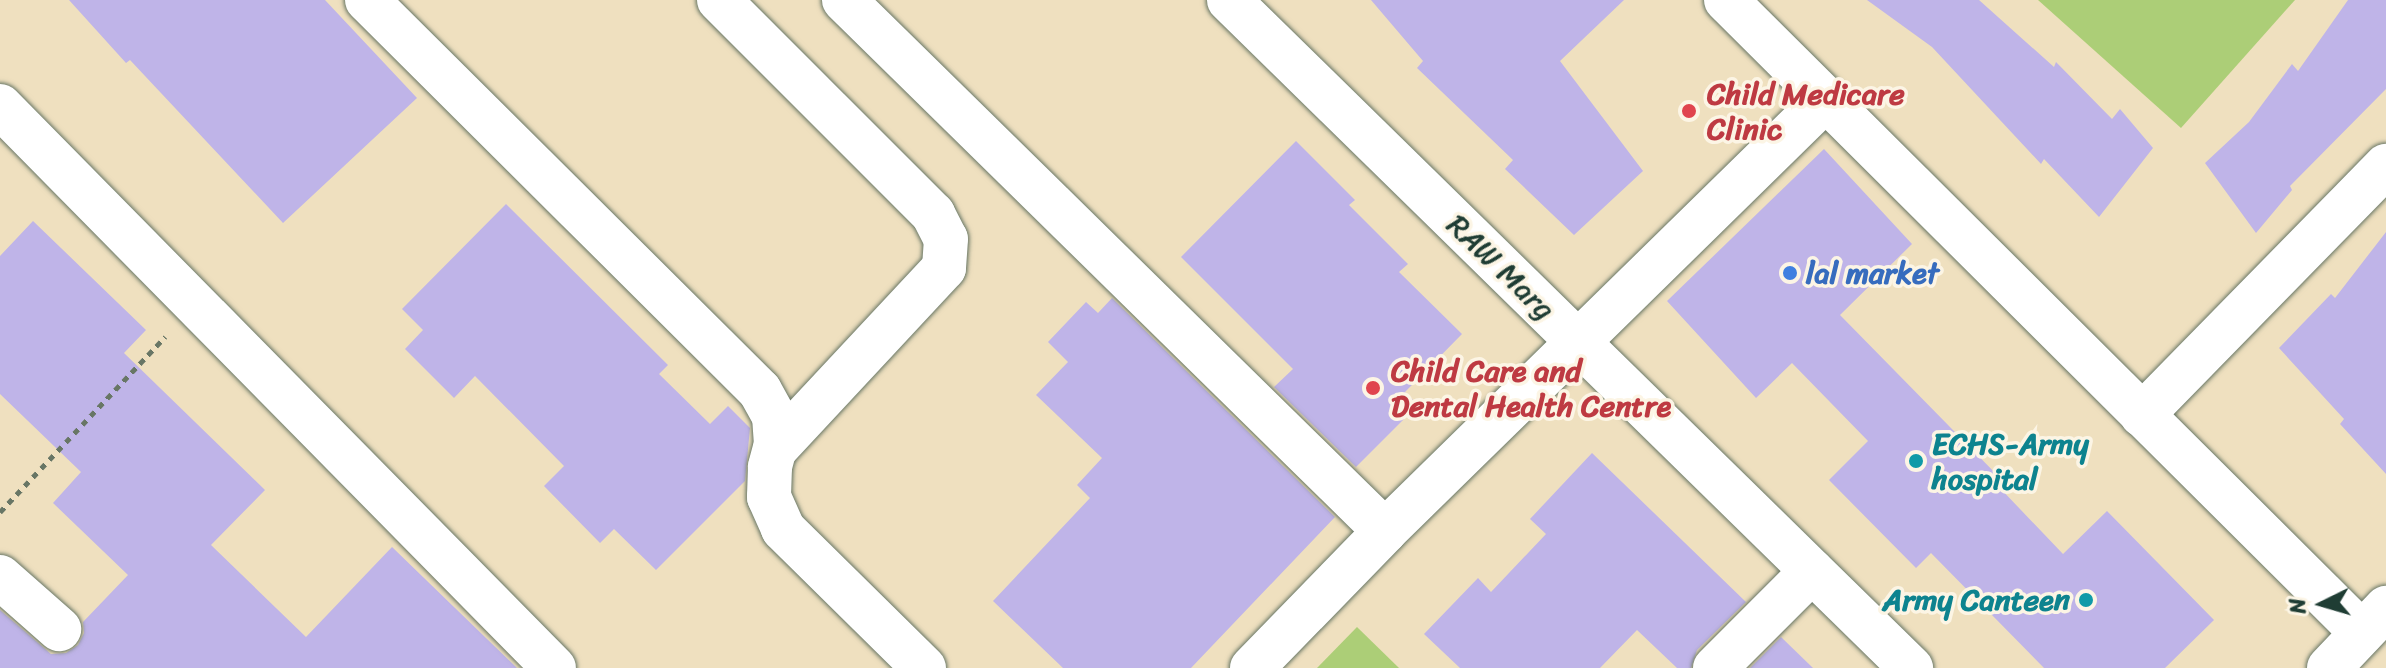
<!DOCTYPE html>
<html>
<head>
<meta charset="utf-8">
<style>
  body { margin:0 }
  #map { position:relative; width:2386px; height:668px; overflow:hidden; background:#efe0bf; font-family:Sriracha,sans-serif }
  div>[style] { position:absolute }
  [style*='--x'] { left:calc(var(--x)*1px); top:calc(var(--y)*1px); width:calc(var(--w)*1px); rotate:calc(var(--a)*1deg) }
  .green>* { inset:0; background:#acce77 }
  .building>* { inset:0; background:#bfb4e8 }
  .path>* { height:5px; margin-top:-2.5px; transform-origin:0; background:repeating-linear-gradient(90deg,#687665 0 6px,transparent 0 12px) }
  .roads { filter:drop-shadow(0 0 2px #687665) drop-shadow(0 0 2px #687665) }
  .street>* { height:44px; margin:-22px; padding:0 22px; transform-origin:22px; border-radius:22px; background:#fff }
  .dots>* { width:22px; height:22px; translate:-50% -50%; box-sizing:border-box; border:4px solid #fcf5e5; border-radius:50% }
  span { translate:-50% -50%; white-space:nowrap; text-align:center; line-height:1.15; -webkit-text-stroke:7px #fcf5e5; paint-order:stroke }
  .health-label { font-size:30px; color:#be3a42; font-weight:700 }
  .left { translate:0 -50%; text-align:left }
  .street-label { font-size:30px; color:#1f3d34 }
  .shop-label { font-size:30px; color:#366cbe; font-weight:700 }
  .culture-label { font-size:30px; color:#0d838f; font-weight:700 }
  .right { translate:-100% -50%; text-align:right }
  .north { position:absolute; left:2282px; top:564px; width:80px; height:80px; -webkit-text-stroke:6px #fcf5e5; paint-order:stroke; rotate:265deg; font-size:22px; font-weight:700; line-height:32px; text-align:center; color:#1f3d34 }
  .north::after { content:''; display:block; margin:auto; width:28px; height:36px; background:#1f3d34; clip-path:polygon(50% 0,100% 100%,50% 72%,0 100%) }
</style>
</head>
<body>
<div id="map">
  <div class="green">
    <i style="clip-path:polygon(2038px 0,2295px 0,2181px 128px)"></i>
    <i style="clip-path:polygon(1357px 627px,1399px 668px,1317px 668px)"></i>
  </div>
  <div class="building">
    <i style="clip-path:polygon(69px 0,325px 0,417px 98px,283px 223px,130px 60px,126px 63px)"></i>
    <i style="clip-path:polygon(1371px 0,1624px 0,1560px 61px,1643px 171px,1574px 235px,1505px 169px,1513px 160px,1417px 68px,1423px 61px)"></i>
    <i style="clip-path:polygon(1867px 0,1979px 0,2054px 67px,2056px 62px,2112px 119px,2120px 109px,2153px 148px,2099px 217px,2044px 159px,2041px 164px,1932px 47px)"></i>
    <i style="clip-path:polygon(2348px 0,2386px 0,2386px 89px,2290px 186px,2292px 190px,2256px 233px,2205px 163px,2249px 122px,2292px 64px,2298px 71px)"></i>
    <i style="clip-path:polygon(1296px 141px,1355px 200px,1349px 205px,1408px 264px,1399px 272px,1462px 334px,1405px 392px,1418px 405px,1356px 467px,1274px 387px,1293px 369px,1181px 257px)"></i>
    <i style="clip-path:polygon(1824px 149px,1912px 244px,1840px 315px,2003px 481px,1998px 486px,2063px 554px,2107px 511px,2214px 620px,2165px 668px,2044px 668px,1931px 553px,1916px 568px,1829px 480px,1868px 441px,1792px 363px,1756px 398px,1667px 301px)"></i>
    <i style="clip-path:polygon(506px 204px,668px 365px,659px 374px,710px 424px,728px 406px,750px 428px,745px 481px,656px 570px,614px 529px,600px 543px,544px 486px,564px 466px,475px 376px,454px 398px,405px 349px,423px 330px,402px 309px)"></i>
    <i style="clip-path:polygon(33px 221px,146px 330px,124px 353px,265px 490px,211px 545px,306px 637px,392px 547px,517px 668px,0 668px,0 610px,51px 654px,66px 653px,78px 645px,84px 633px,83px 622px,128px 575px,53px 503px,81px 472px,0 394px,0 256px)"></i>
    <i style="clip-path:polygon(2386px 232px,2386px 474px,2340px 424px,2344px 419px,2279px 348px,2331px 294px,2335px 298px)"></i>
    <i style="clip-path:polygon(1112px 298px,1335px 517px,1191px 668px,1063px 668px,993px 601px,1090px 498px,1077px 485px,1102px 458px,1036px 395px,1068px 362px,1048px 342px,1086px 302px,1098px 313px)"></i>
    <i style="clip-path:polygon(1592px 453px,1746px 602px,1697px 650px,1691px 668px,1677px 668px,1637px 630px,1600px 668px,1460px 668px,1424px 634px,1478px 578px,1491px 592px,1546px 534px,1530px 519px)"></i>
    <i style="clip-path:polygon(1781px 637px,1813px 668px,1750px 668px)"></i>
  </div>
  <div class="path">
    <i style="--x:0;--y:512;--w:241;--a:-46.7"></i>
  </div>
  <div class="roads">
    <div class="street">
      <i style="--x:367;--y:0;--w:554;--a:44.85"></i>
      <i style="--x:760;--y:391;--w:29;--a:61"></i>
      <i style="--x:774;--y:416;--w:28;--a:86"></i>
      <i style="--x:776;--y:444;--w:24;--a:105"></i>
      <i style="--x:770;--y:467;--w:30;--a:92"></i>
      <i style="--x:769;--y:497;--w:35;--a:66"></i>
      <i style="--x:783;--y:529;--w:198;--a:44.6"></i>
      <i style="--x:719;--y:0;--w:303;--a:45"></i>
      <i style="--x:933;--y:214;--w:28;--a:63"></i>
      <i style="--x:946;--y:239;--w:29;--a:94"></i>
      <i style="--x:944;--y:268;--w:248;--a:133"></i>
      <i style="--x:844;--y:0;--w:758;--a:44.47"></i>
      <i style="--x:1229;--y:0;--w:955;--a:44.41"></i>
      <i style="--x:1726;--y:0;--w:897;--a:44.86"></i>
      <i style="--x:0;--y:106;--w:789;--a:45.41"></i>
      <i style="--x:2142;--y:415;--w:349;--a:-45.6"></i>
      <i style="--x:0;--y:577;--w:79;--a:41.4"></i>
      <i style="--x:1252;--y:668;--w:191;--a:-45.8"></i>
      <i style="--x:1385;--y:531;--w:616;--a:-44.41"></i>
      <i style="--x:1715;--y:668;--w:137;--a:-45"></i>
      <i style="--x:2329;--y:668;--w:83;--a:-46.5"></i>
    </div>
  </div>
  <div class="dots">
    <i style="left:1689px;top:111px;background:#e0444e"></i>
    <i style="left:1790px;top:273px;background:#3f7fe0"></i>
    <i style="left:1373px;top:388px;background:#e0444e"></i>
    <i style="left:1916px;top:461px;background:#0f9aa8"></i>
    <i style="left:2086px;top:600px;background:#0f9aa8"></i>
  </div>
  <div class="health-label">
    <span class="left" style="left:1707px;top:111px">Child Medicare<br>Clinic</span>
    <span class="left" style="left:1391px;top:388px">Child Care and<br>Dental Health Centre</span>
  </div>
  <div class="street-label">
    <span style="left:1501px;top:267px;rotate:44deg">RAW Marg</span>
  </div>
  <div class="shop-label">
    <span class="left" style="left:1806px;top:273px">lal market</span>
  </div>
  <div class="culture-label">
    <span class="left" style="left:1932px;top:461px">ECHS-Army<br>hospital</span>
    <span class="right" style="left:2070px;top:600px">Army Canteen</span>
  </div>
  <div class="north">N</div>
</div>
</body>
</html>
